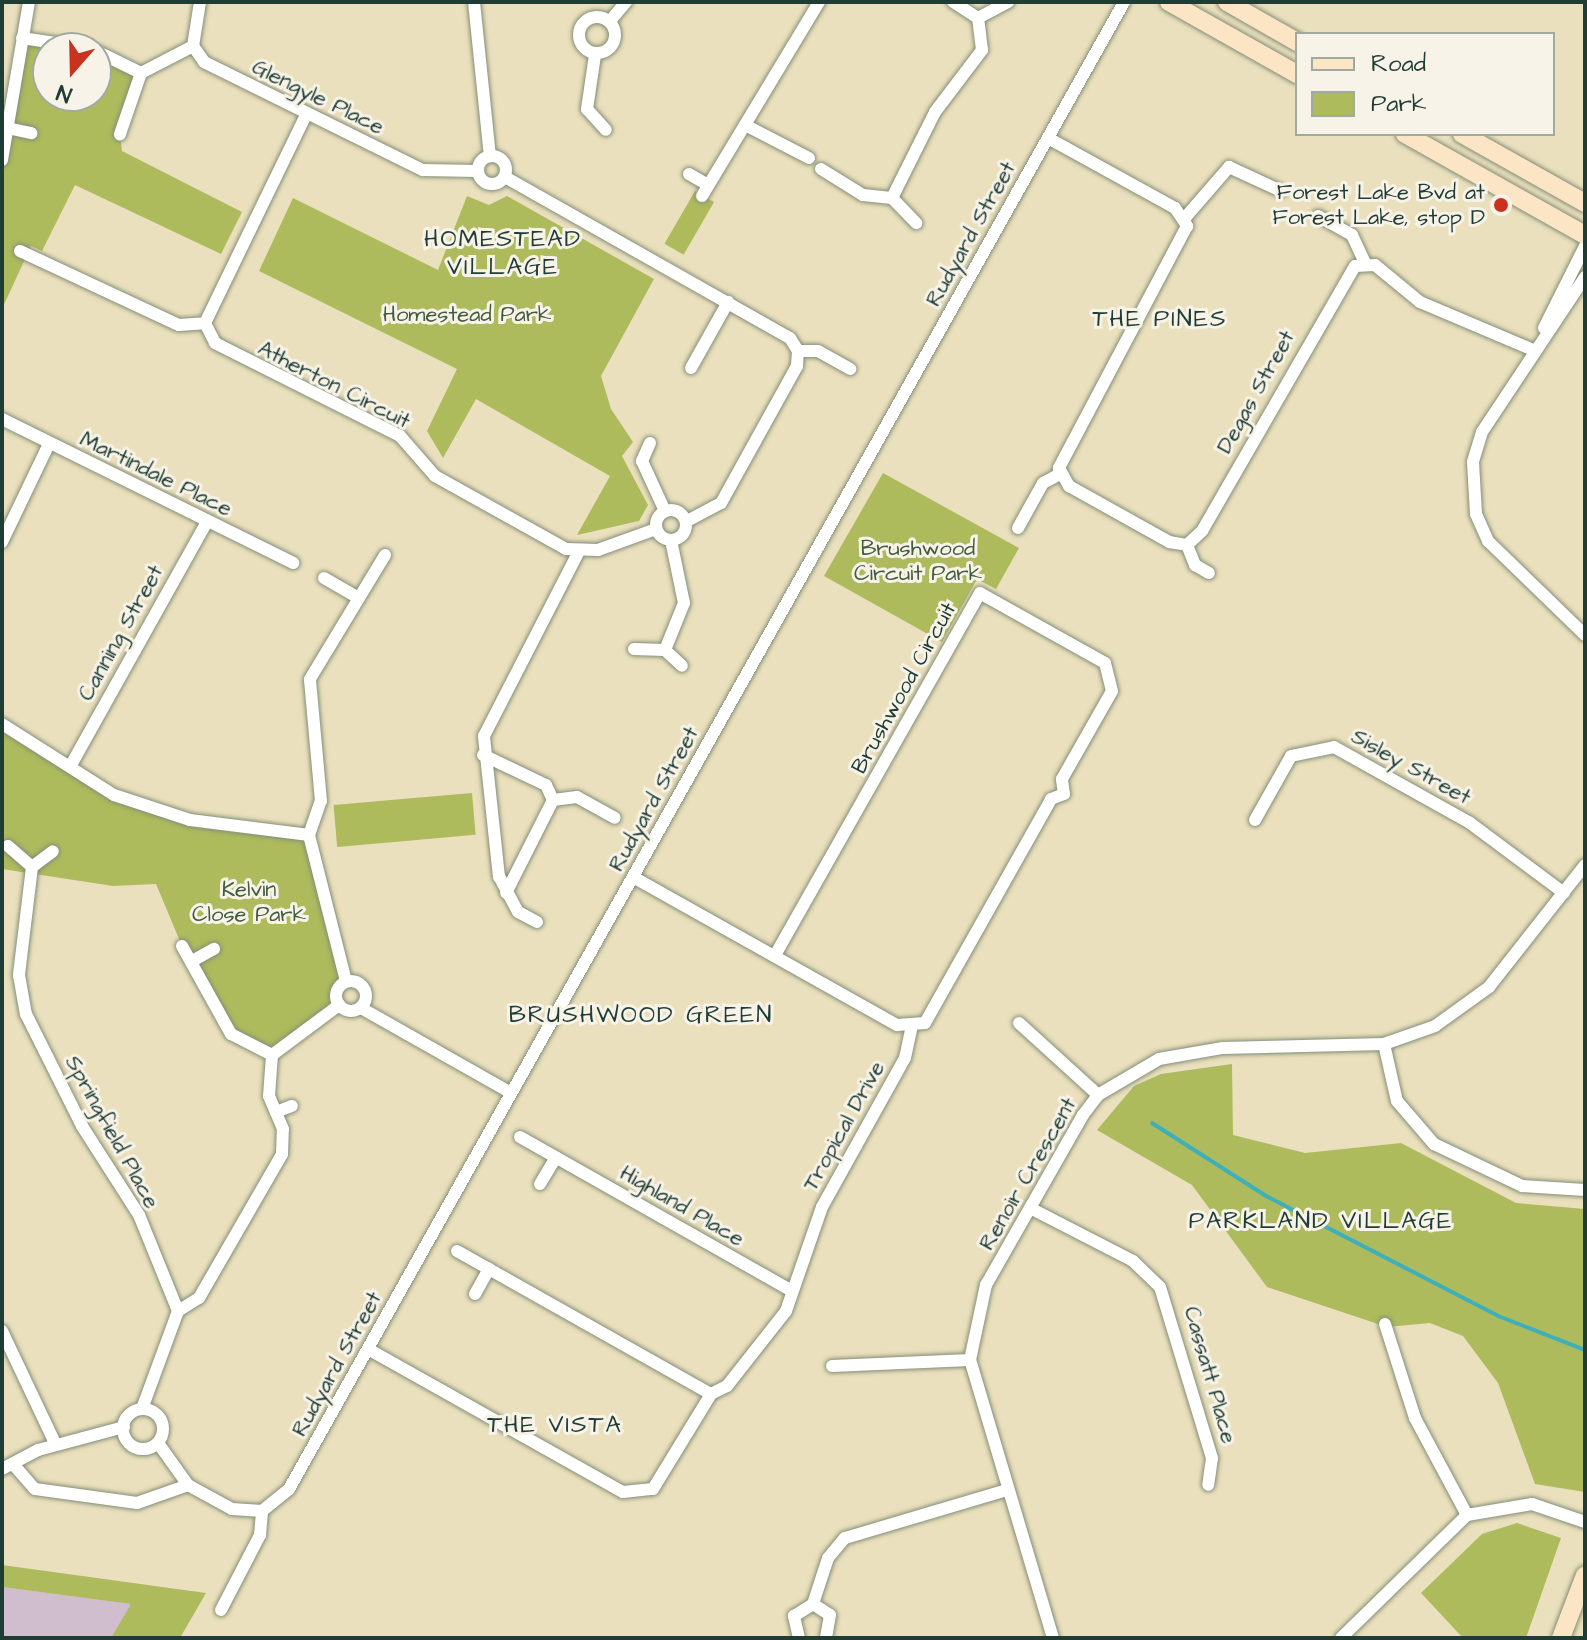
<!DOCTYPE html>
<html>
<head>
<meta charset="utf-8">
<style>
  body { margin:0 }
  #map { position:relative; width:1587px; height:1640px; overflow:hidden; background:#eae0bd; font-family:"Architects Daughter",sans-serif }
  div>[style] { position:absolute }
  [style*='--x'] { left:calc(var(--x)*1px); top:calc(var(--y)*1px); width:calc(var(--w)*1px); rotate:calc(var(--a)*1deg) }
  .industrial>* { inset:0; background:#d0bdcd }
  .green>* { inset:0; background:#adbb5d; transform-origin:0 0 }
  .stream>* { height:4px; margin:-2px; padding:0 2px; transform-origin:2px; border-radius:2px; background:#3fafb9 }
  .roads { filter:drop-shadow(0 0 2px #848e78) drop-shadow(0 0 2px #848e78) }
  .street>* { height:12px; margin:-6px; padding:0 6px; transform-origin:6px; border-radius:6px; background:#fff }
  .street>.ring { margin:-6px; padding:0; box-sizing:content-box; background:none; border:12px solid #fff; border-radius:50% }
  .secondary>* { height:18px; margin:-9px; padding:0 9px; transform-origin:9px; border-radius:9px; background:#fce5c4 }
  .dots>* { width:22px; height:22px; translate:-50% -50%; box-sizing:border-box; border:4px solid #f7f3e8; border-radius:50% }
  span { translate:-50% -50%; white-space:nowrap; text-align:center; line-height:1.15; -webkit-text-stroke:6px #f7f3e8; paint-order:stroke }
  .street-label { font-size:22px; color:#1f3d34 }
  .poi-label { font-size:22px; color:#1f3d34 }
  .right { translate:-100% -50%; text-align:right }
  .park-label { font-size:22px; color:#425c3e }
  .neighbourhood-label { font-size:24px; color:#1f3d34; letter-spacing:2px }
  .frame { position:absolute; inset:0; border:4px solid #1f3d34; pointer-events:none }
  .legend { position:absolute; left:1295px; top:32px; width:260px; height:104px; box-sizing:border-box; background:#f7f3e8; border:2px solid #a1aaa0; margin:0; padding:10px 14px; list-style:none; font-size:24px; color:#1f3d34 }
  .legend li { display:flex; align-items:center; gap:16px; height:40px }
  .legend b { width:40px; border:2px solid #a1aaa0 }
  .north { position:absolute; left:32px; top:32px; width:80px; height:80px; box-sizing:border-box; background:#f7f3e8; border:2px solid #a1aaa0; border-radius:50%; rotate:200deg; font-size:22px; font-weight:700; line-height:32px; text-align:center; color:#1f3d34 }
  .north::after { content:''; display:block; margin:auto; width:28px; height:36px; background:#c8321e; clip-path:polygon(50% 0,100% 100%,50% 72%,0 100%) }
</style>
</head>
<body>
<div id="map">
  <div class="industrial">
    <i style="clip-path:polygon(2px 1587px,132px 1604px,111px 1638px,2px 1638px)"></i>
  </div>
  <div class="green">
    <i style="clip-path:polygon(22px 38px,48px 48px,48px 96px,96px 96px,96px 51px,141px 73px,120px 134px,122px 151px,242px 212px,221px 254px,75px 185px,42px 251px,31px 246px,2px 309px,2px 160px)"></i>
    <i style="left:695px;top:191px;width:22px;height:61px;rotate:30deg"></i>
    <i style="clip-path:polygon(467px 196px,489px 205px,507px 196px,654px 279px,601px 376px,611px 409px,633px 442px,622px 456px,648px 505px,639px 521px,577px 535px,610px 476px,476px 399px,443px 458px,427px 431px,457px 369px,259px 271px,293px 198px,438px 270px)"></i>
    <i style="clip-path:polygon(883px 473px,1019px 548px,996px 589px,977px 579px,942px 642px,824px 576px)"></i>
    <i style="clip-path:polygon(2px 724px,94px 782px,190px 820px,309px 835px,346px 981px,339px 1005px,272px 1055px,237px 1040px,182px 946px,156px 884px,113px 886px,2px 869px)"></i>
    <i style="left:472px;top:793px;width:42px;height:139px;rotate:85deg"></i>
    <i style="clip-path:polygon(1232px 1064px,1233px 1135px,1305px 1153px,1401px 1143px,1516px 1203px,1585px 1209px,1585px 1492px,1535px 1484px,1498px 1383px,1463px 1336px,1430px 1323px,1387px 1327px,1267px 1287px,1192px 1185px,1097px 1130px,1134px 1086px,1161px 1074px)"></i>
    <i style="clip-path:polygon(1517px 1523px,1561px 1538px,1526px 1638px,1463px 1638px,1421px 1593px,1482px 1534px)"></i>
    <i style="clip-path:polygon(2px 1565px,206px 1593px,180px 1638px,111px 1638px,131px 1604px,2px 1587px)"></i>
  </div>
  <div class="stream">
    <i style="--x:1152;--y:1123;--w:135;--a:32.6"></i>
    <i style="--x:1266;--y:1196;--w:261;--a:27.3"></i>
    <i style="--x:1498;--y:1316;--w:93;--a:21.3"></i>
  </div>
  <div class="roads">
    <div class="street">
      <i style="--x:200;--y:2;--w:45;--a:99"></i>
      <i style="--x:193;--y:46;--w:19;--a:55"></i>
      <i style="--x:204;--y:62;--w:244;--a:26.3"></i>
      <i style="--x:423;--y:170;--w:54;--a:1.1"></i>
      <i style="--x:474;--y:2;--w:155;--a:84.1"></i>
      <i class="ring" style="left:579px;top:17px;width:24px;height:24px"></i>
      <i style="--x:978;--y:18;--w:34;--a:-28"></i>
      <i style="--x:610;--y:21;--w:25;--a:-50"></i>
      <i style="--x:22;--y:38;--w:67;--a:8.6"></i>
      <i style="--x:96;--y:51;--w:50;--a:26.1"></i>
      <i style="--x:141;--y:73;--w:65;--a:109"></i>
      <i style="--x:595;--y:55;--w:55;--a:98.4"></i>
      <i style="--x:587;--y:109;--w:28;--a:48"></i>
      <i style="--x:141;--y:73;--w:59;--a:-27.4"></i>
      <i style="--x:306;--y:115;--w:231;--a:115.9"></i>
      <i style="--x:205;--y:323;--w:22;--a:63"></i>
      <i style="--x:215;--y:343;--w:207;--a:26.7"></i>
      <i style="--x:400;--y:436;--w:53;--a:48.8"></i>
      <i style="--x:435;--y:476;--w:150;--a:29.1"></i>
      <i style="--x:566;--y:549;--w:32;--a:2"></i>
      <i style="--x:598;--y:550;--w:62;--a:-19.9"></i>
      <i style="--x:745;--y:125;--w:72;--a:27.3"></i>
      <i style="--x:7;--y:128;--w:25;--a:12"></i>
      <i style="--x:1048;--y:138;--w:145;--a:28.9"></i>
      <i style="--x:1175;--y:208;--w:22;--a:56"></i>
      <i style="--x:1187;--y:226;--w:274;--a:117.9"></i>
      <i style="--x:1059;--y:468;--w:21;--a:61"></i>
      <i style="--x:1069;--y:486;--w:115;--a:29.2"></i>
      <i style="--x:1169;--y:542;--w:18;--a:9"></i>
      <i style="--x:1187;--y:545;--w:21;--a:-43"></i>
      <i style="--x:1202;--y:531;--w:306;--a:-60"></i>
      <i style="--x:1355;--y:266;--w:20;--a:-3"></i>
      <i style="--x:1375;--y:265;--w:58;--a:39.4"></i>
      <i style="--x:1420;--y:302;--w:123;--a:23"></i>
      <i class="ring" style="left:478px;top:156px;width:16px;height:16px"></i>
      <i style="--x:2;--y:160;--w:160;--a:-80.3"></i>
      <i style="--x:821;--y:169;--w:49;--a:31.8"></i>
      <i style="--x:863;--y:195;--w:29;--a:6"></i>
      <i style="--x:892;--y:198;--w:35;--a:46"></i>
      <i style="--x:689;--y:174;--w:22;--a:30"></i>
      <i style="--x:505;--y:177;--w:327;--a:29.5"></i>
      <i style="--x:790;--y:338;--w:15;--a:58"></i>
      <i style="--x:798;--y:351;--w:15;--a:94"></i>
      <i style="--x:797;--y:366;--w:157;--a:119"></i>
      <i style="--x:721;--y:503;--w:40;--a:152"></i>
      <i style="--x:702;--y:196;--w:227;--a:-58.9"></i>
      <i style="--x:892;--y:198;--w:96;--a:-63.4"></i>
      <i style="--x:935;--y:112;--w:78;--a:-52.8"></i>
      <i style="--x:982;--y:50;--w:32;--a:-97"></i>
      <i style="--x:978;--y:18;--w:30;--a:-147"></i>
      <i style="--x:1318;--y:216;--w:39;--a:29"></i>
      <i style="--x:1352;--y:235;--w:31;--a:65"></i>
      <i style="--x:1184;--y:219;--w:69;--a:-49.1"></i>
      <i style="--x:1229;--y:167;--w:57;--a:24.8"></i>
      <i style="--x:20;--y:251;--w:175;--a:25"></i>
      <i style="--x:179;--y:325;--w:26;--a:-4"></i>
      <i style="--x:1585;--y:277;--w:186;--a:123.6"></i>
      <i style="--x:1482;--y:432;--w:31;--a:107"></i>
      <i style="--x:1473;--y:462;--w:52;--a:86.7"></i>
      <i style="--x:1476;--y:514;--w:30;--a:66"></i>
      <i style="--x:1488;--y:541;--w:135;--a:44.1"></i>
      <i style="--x:1544;--y:328;--w:92;--a:-63.4"></i>
      <i style="--x:798;--y:351;--w:20;--a:0"></i>
      <i style="--x:818;--y:351;--w:37;--a:29"></i>
      <i style="--x:691;--y:368;--w:76;--a:-60.7"></i>
      <i style="--x:2;--y:419;--w:325;--a:26.3"></i>
      <i style="--x:650;--y:443;--w:20;--a:114"></i>
      <i style="--x:642;--y:461;--w:55;--a:65.3"></i>
      <i class="ring" style="left:656px;top:510px;width:18px;height:18px"></i>
      <i style="--x:1018;--y:528;--w:51;--a:-60.9"></i>
      <i style="--x:1043;--y:483;--w:19;--a:-28"></i>
      <i style="--x:2;--y:542;--w:109;--a:-64.4"></i>
      <i style="--x:1187;--y:545;--w:22;--a:68"></i>
      <i style="--x:1195;--y:565;--w:16;--a:30"></i>
      <i style="--x:324;--y:578;--w:36;--a:30"></i>
      <i style="--x:634;--y:649;--w:31;--a:2"></i>
      <i style="--x:665;--y:650;--w:23;--a:43"></i>
      <i style="--x:665;--y:650;--w:51;--a:-68"></i>
      <i style="--x:684;--y:603;--w:64;--a:-101.7"></i>
      <i style="--x:2;--y:724;--w:133;--a:32.4"></i>
      <i style="--x:114;--y:795;--w:80;--a:18.2"></i>
      <i style="--x:190;--y:820;--w:120;--a:7.2"></i>
      <i style="--x:483;--y:755;--w:70;--a:25.5"></i>
      <i style="--x:546;--y:785;--w:17;--a:65"></i>
      <i style="--x:553;--y:800;--w:104;--a:116.8"></i>
      <i style="--x:71;--y:765;--w:278;--a:-60.8"></i>
      <i style="--x:553;--y:800;--w:24;--a:-7"></i>
      <i style="--x:577;--y:797;--w:43;--a:28.9"></i>
      <i style="--x:1255;--y:820;--w:73;--a:-60.6"></i>
      <i style="--x:1291;--y:756;--w:44;--a:-11.8"></i>
      <i style="--x:1334;--y:747;--w:156;--a:29.2"></i>
      <i style="--x:1470;--y:823;--w:117;--a:36.7"></i>
      <i style="--x:309;--y:835;--w:36;--a:-71"></i>
      <i style="--x:321;--y:801;--w:122;--a:-95.2"></i>
      <i style="--x:310;--y:679;--w:145;--a:-58.8"></i>
      <i style="--x:309;--y:835;--w:151;--a:75.8"></i>
      <i style="--x:8;--y:846;--w:32;--a:41"></i>
      <i style="--x:32;--y:867;--w:26;--a:-37"></i>
      <i style="--x:32;--y:867;--w:109;--a:96.9"></i>
      <i style="--x:19;--y:975;--w:40;--a:80"></i>
      <i style="--x:26;--y:1014;--w:125;--a:63.4"></i>
      <i style="--x:82;--y:1126;--w:106;--a:57.4"></i>
      <i style="--x:139;--y:1215;--w:104;--a:67.9"></i>
      <i style="--x:178;--y:1311;--w:104;--a:110.2"></i>
      <i style="--x:633;--y:877;--w:303;--a:29.3"></i>
      <i style="--x:897;--y:1025;--w:28;--a:-4"></i>
      <i style="--x:925;--y:1023;--w:257;--a:-60.6"></i>
      <i style="--x:1051;--y:799;--w:14;--a:-21"></i>
      <i style="--x:1064;--y:794;--w:15;--a:-98"></i>
      <i style="--x:1062;--y:779;--w:101;--a:-60.4"></i>
      <i style="--x:1112;--y:691;--w:29;--a:-104"></i>
      <i style="--x:1105;--y:663;--w:143;--a:-150.8"></i>
      <i style="--x:980;--y:593;--w:417;--a:119.5"></i>
      <i style="--x:537;--y:922;--w:21;--a:-152"></i>
      <i style="--x:518;--y:912;--w:40;--a:-118"></i>
      <i style="--x:499;--y:877;--w:142;--a:-96.1"></i>
      <i style="--x:484;--y:736;--w:206;--a:-62.8"></i>
      <i style="--x:182;--y:946;--w:101;--a:60.9"></i>
      <i style="--x:231;--y:1034;--w:46;--a:27.1"></i>
      <i style="--x:194;--y:960;--w:23;--a:-29"></i>
      <i class="ring" style="left:336px;top:981px;width:18px;height:18px"></i>
      <i style="--x:361;--y:1008;--w:172;--a:29.5"></i>
      <i style="--x:1019;--y:1023;--w:107;--a:42.3"></i>
      <i style="--x:1384;--y:1044;--w:58;--a:77.2"></i>
      <i style="--x:1397;--y:1101;--w:57;--a:49.3"></i>
      <i style="--x:1434;--y:1144;--w:98;--a:25.5"></i>
      <i style="--x:1522;--y:1186;--w:63;--a:3.6"></i>
      <i style="--x:276;--y:1112;--w:17;--a:-21"></i>
      <i style="--x:520;--y:1137;--w:309;--a:29.5"></i>
      <i style="--x:540;--y:1184;--w:31;--a:-59"></i>
      <i style="--x:1030;--y:1208;--w:116;--a:27.2"></i>
      <i style="--x:1133;--y:1261;--w:37;--a:44"></i>
      <i style="--x:1160;--y:1287;--w:179;--a:73.1"></i>
      <i style="--x:1212;--y:1458;--w:27;--a:98"></i>
      <i style="--x:457;--y:1251;--w:291;--a:29.4"></i>
      <i style="--x:475;--y:1294;--w:29;--a:-61"></i>
      <i style="--x:178;--y:1311;--w:25;--a:-32"></i>
      <i style="--x:199;--y:1298;--w:166;--a:-60"></i>
      <i style="--x:282;--y:1154;--w:25;--a:-88"></i>
      <i style="--x:283;--y:1129;--w:36;--a:-113"></i>
      <i style="--x:269;--y:1096;--w:41;--a:-85.8"></i>
      <i style="--x:272;--y:1055;--w:84;--a:-36.7"></i>
      <i style="--x:1385;--y:1324;--w:99;--a:72.3"></i>
      <i style="--x:1415;--y:1418;--w:110;--a:61.8"></i>
      <i style="--x:2;--y:1331;--w:126;--a:64.7"></i>
      <i style="--x:368;--y:1349;--w:292;--a:29.3"></i>
      <i style="--x:623;--y:1492;--w:30;--a:-6"></i>
      <i style="--x:653;--y:1489;--w:111;--a:-58.6"></i>
      <i style="--x:711;--y:1394;--w:18;--a:-27"></i>
      <i style="--x:727;--y:1386;--w:95;--a:-51.8"></i>
      <i style="--x:786;--y:1311;--w:110;--a:-70.9"></i>
      <i style="--x:822;--y:1207;--w:171;--a:-60.9"></i>
      <i style="--x:905;--y:1058;--w:30;--a:-78"></i>
      <i style="--x:832;--y:1366;--w:138;--a:-2.5"></i>
      <i class="ring" style="left:123px;top:1409px;width:28px;height:28px"></i>
      <i style="--x:158;--y:1443;--w:52;--a:54.5"></i>
      <i style="--x:188;--y:1485;--w:50;--a:28.6"></i>
      <i style="--x:232;--y:1509;--w:30;--a:4"></i>
      <i style="--x:13;--y:1464;--w:33;--a:49"></i>
      <i style="--x:35;--y:1489;--w:103;--a:7.8"></i>
      <i style="--x:137;--y:1503;--w:54;--a:-19.4"></i>
      <i style="--x:2;--y:1469;--w:41;--a:-27.8"></i>
      <i style="--x:38;--y:1450;--w:89;--a:-15"></i>
      <i style="--x:813;--y:1604;--w:48;--a:-71.9"></i>
      <i style="--x:828;--y:1558;--w:26;--a:-50"></i>
      <i style="--x:845;--y:1538;--w:169;--a:-16.5"></i>
      <i style="--x:221;--y:1610;--w:85;--a:-62.5"></i>
      <i style="--x:260;--y:1535;--w:24;--a:-85"></i>
      <i style="--x:262;--y:1511;--w:35;--a:-39"></i>
      <i style="--x:289;--y:1489;--w:1705;--a:-60.68"></i>
      <i style="--x:799;--y:1638;--w:23;--a:-103"></i>
      <i style="--x:794;--y:1616;--w:22;--a:-32"></i>
      <i style="--x:813;--y:1604;--w:20;--a:33"></i>
      <i style="--x:830;--y:1615;--w:23;--a:100"></i>
      <i style="--x:1053;--y:1638;--w:290;--a:-106.6"></i>
      <i style="--x:970;--y:1360;--w:77;--a:-78"></i>
      <i style="--x:986;--y:1285;--w:196;--a:-60.3"></i>
      <i style="--x:1083;--y:1115;--w:25;--a:-53"></i>
      <i style="--x:1098;--y:1095;--w:71;--a:-30.5"></i>
      <i style="--x:1159;--y:1059;--w:65;--a:-9.8"></i>
      <i style="--x:1223;--y:1048;--w:161;--a:-1.4"></i>
      <i style="--x:1384;--y:1044;--w:54;--a:-19.4"></i>
      <i style="--x:1435;--y:1026;--w:67;--a:-35.8"></i>
      <i style="--x:1489;--y:987;--w:155;--a:-51.8"></i>
      <i style="--x:1341;--y:1638;--w:176;--a:-44.3"></i>
      <i style="--x:1467;--y:1515;--w:66;--a:-9.6"></i>
      <i style="--x:1532;--y:1504;--w:56;--a:18.8"></i>
    </div>
    <div class="secondary">
      <i style="--x:1169;--y:2;--w:147;--a:29.4"></i>
      <i style="--x:1227;--y:2;--w:81;--a:29.7"></i>
      <i style="--x:1405;--y:134;--w:206;--a:29.3"></i>
      <i style="--x:1462;--y:134;--w:141;--a:29.3"></i>
      <i style="--x:1561;--y:1638;--w:67;--a:-69.1"></i>
    </div>
  </div>
  <div class="dots">
    <i style="left:1501px;top:205px;background:#c8321e"></i>
  </div>
  <div class="street-label">
    <span style="left:318px;top:97px;rotate:26deg">Glengyle Place</span>
    <span style="left:971px;top:234px;rotate:-61deg">Rudyard Street</span>
    <span style="left:334px;top:385px;rotate:27deg">Atherton Circuit</span>
    <span style="left:1256px;top:392px;rotate:-61deg">Degas Street</span>
    <span style="left:156px;top:474px;rotate:26deg">Martindale Place</span>
    <span style="left:121px;top:633px;rotate:-61deg">Canning Street</span>
    <span style="left:904px;top:688px;rotate:-61deg">Brushwood Circuit</span>
    <span style="left:1411px;top:767px;rotate:29deg">Sisley Street</span>
    <span style="left:654px;top:799px;rotate:-61deg">Rudyard Street</span>
    <span style="left:844px;top:1126px;rotate:-61deg">Tropical Drive</span>
    <span style="left:112px;top:1132px;rotate:61deg">Springfield Place</span>
    <span style="left:1028px;top:1174px;rotate:-60deg">Renoir Crescent</span>
    <span style="left:682px;top:1206px;rotate:30deg">Highland Place</span>
    <span style="left:337px;top:1364px;rotate:-61deg">Rudyard Street</span>
    <span style="left:1210px;top:1375px;rotate:74deg">Cassatt Place</span>
  </div>
  <div class="poi-label">
    <span class="right" style="left:1485px;top:205px">Forest Lake Bvd at<br>Forest Lake, stop D</span>
  </div>
  <div class="park-label">
    <span style="left:467px;top:315px">Homestead Park</span>
    <span style="left:918px;top:561px">Brushwood<br>Circuit Park</span>
    <span style="left:249px;top:902px">Kelvin<br>Close Park</span>
  </div>
  <div class="neighbourhood-label">
    <span style="left:503px;top:254px">HOMESTEAD<br>VILLAGE</span>
    <span style="left:1160px;top:320px">THE PINES</span>
    <span style="left:641px;top:1016px">BRUSHWOOD GREEN</span>
    <span style="left:1321px;top:1222px">PARKLAND VILLAGE</span>
    <span style="left:555px;top:1426px">THE VISTA</span>
  </div>
  <div class="frame"></div>
  <ul class="legend">
  <li><b style="height:10px;background:#fce5c4"></b>Road</li>
  <li><b style="height:22px;background:#adbb5d"></b>Park</li>
  </ul>
  <div class="north">N</div>
</div>
</body>
</html>
